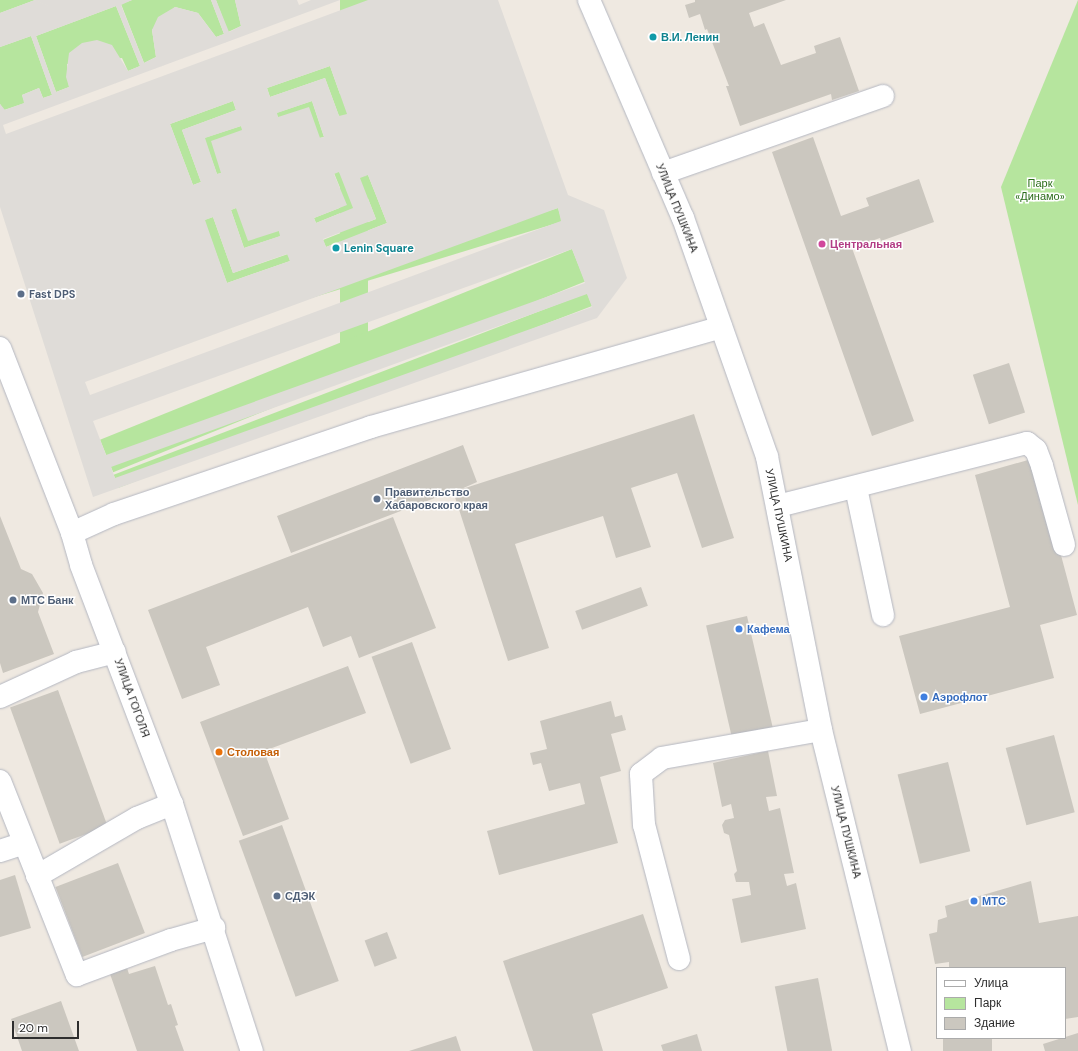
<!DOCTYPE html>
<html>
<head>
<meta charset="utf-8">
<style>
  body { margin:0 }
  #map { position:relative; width:1078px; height:1051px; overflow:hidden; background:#efe9e1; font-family:"DM Sans",sans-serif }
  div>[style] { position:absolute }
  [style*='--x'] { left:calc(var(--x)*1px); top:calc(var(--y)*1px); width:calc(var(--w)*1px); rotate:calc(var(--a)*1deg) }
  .green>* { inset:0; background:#b6e59e; transform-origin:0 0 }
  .plaza>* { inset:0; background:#dfdcd8 }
  .building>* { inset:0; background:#cbc7bf; transform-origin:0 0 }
  .roads { filter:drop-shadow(0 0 1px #b4b7c1) drop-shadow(0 0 1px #b4b7c1) }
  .minor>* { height:22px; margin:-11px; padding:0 11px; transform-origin:11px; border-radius:11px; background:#fff }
  .dots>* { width:11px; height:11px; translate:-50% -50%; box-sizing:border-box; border:2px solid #fff; border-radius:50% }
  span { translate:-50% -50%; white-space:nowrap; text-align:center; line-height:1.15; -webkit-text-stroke:3px #fff; paint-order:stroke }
  .culture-label { font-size:11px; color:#0d838f; font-weight:700 }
  .left { translate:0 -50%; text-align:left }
  .park-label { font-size:11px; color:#2c6e1b }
  .street-label { font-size:11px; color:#2e2e2e }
  .hotel-label { font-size:11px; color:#b23c85; font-weight:700 }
  .service-label { font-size:11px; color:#4e5e75; font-weight:700 }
  .shop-label { font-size:11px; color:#366cbe; font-weight:700 }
  .food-label { font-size:11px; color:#c56008; font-weight:700 }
  .legend { position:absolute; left:936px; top:967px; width:130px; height:72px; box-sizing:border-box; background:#fff; border:1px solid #ababab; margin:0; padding:5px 7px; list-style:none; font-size:12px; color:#2e2e2e }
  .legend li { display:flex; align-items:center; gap:8px; height:20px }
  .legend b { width:20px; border:1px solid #ababab }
  .scale { position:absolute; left:12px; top:1021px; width:67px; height:18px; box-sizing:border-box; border:2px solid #2e2e2e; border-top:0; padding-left:5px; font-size:12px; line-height:14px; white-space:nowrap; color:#2e2e2e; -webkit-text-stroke:3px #fff; paint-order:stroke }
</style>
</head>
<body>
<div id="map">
  <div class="green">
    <i style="clip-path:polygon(0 0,35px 0,0 13px)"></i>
    <i style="clip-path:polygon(132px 0,211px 0,224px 34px,216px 37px,198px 13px,175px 7px,152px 30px,156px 57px,144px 63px,121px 4px)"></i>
    <i style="clip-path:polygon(216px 0,235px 0,241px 26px,228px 32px)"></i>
    <i style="left:340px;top:0;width:28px;height:359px"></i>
    <i style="clip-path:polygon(1078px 0,1078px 505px,1001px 187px)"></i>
    <i style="clip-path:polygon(116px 6px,140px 66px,128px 71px,122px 58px,67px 64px,69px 87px,56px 92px,36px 36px)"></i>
    <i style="clip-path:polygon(31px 36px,52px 95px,43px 98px,39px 88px,22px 95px,25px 103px,4px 110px,0 104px,0 47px)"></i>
    <i style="clip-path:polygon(330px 66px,347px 114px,339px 116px,325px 78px,270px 97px,267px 88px)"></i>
    <i style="clip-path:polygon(233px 101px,236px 110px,182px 130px,201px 182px,193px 185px,170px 124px)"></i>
    <i style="clip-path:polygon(312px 101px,324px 137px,319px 138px,278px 117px,276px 113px)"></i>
    <i style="clip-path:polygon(241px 126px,243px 130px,222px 173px,217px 174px,204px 138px)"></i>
    <i style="clip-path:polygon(339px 171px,353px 208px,316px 223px,314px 218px,347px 205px,334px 173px)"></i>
    <i style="clip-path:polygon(368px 175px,387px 223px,326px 247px,323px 240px,376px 219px,360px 178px)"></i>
    <i style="clip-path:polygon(236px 208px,279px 231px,281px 236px,244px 248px,231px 210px)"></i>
    <i style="left:558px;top:208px;width:14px;height:504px;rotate:73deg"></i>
    <i style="clip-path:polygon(213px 217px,233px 273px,288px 254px,290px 261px,227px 283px,204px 220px)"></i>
    <i style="left:572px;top:249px;width:35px;height:509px;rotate:68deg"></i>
    <i style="left:587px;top:293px;width:14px;height:507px;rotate:69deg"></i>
  </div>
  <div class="plaza">
    <i style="clip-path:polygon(evenodd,35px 0,132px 0,121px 5px,144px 63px,156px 57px,152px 30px,158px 17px,175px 7px,198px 13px,216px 37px,224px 34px,211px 0,216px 0,229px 32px,241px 26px,235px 0,297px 0,299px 5px,311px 0,340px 0,3px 125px,6px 134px,368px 0,498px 0,568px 195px,604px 210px,627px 278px,597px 318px,93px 497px,0 207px,0 104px,5px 110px,24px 103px,22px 95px,39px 88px,43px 98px,52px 95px,31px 36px,0 47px,0 13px,35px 0,116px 6px,140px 66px,128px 71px,112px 45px,97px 40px,82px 43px,69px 53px,66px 77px,69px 87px,56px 92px,36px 36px,116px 6px,35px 0,330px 66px,347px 114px,339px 116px,325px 78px,270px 97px,267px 88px,330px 66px,35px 0,233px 101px,236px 110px,182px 130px,201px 182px,193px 185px,170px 124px,233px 101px,35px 0,312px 101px,324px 137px,320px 138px,309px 107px,278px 117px,277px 113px,312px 101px,35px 0,241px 126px,242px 130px,211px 141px,221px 173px,217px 174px,205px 138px,241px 126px,35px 0,339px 172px,353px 208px,316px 223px,314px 218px,347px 205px,334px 174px,339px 172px,35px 0,368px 175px,387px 223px,326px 247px,323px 239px,376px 219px,360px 178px,368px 175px,35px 0,236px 208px,248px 241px,279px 231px,280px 236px,244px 248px,231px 210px,236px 208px,35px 0,558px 208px,561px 221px,90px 395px,85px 382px,558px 208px,35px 0,213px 217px,233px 273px,287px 254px,290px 261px,227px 283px,205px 220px,213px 217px,35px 0,572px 249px,585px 283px,106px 455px,93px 421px,572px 249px,35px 0,587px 294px,592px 307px,115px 478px,111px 467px,587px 294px)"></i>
  </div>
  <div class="building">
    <i style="clip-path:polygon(695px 0,786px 0,749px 13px,754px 27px,764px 23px,781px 65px,816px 53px,814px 46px,840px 37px,859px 91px,832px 100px,831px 94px,740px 126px,726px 86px,729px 86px,707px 29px,705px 30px,700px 14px,689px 18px,685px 5px,695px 2px)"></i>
    <i style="clip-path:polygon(813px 137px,841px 216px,869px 206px,866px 198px,919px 179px,934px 222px,881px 241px,880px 238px,852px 248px,914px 421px,872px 436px,772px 152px)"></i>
    <i style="left:1009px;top:363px;width:52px;height:38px;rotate:72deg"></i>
    <i style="clip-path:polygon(694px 414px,734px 538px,702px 548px,677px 473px,631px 488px,651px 547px,616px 558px,603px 516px,515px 544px,549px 648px,508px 661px,453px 491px,291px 553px,277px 516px,463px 445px,477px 482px,459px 490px)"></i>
    <i style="clip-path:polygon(1035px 458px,1077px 615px,1040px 625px,1054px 678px,920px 714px,899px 636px,1010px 607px,975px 475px)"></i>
    <i style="clip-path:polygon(0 516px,21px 569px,32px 574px,43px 593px,38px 612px,54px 654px,3px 673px,0 663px)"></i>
    <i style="clip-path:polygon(393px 517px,436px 628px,359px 658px,351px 636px,323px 647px,308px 607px,206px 647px,220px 685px,182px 699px,148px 610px)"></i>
    <i style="left:641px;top:587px;width:20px;height:70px;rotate:70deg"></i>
    <i style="left:747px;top:616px;width:119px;height:42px;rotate:77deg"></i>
    <i style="left:412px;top:642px;width:114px;height:43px;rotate:70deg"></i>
    <i style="clip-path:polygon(348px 666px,366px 713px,264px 751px,289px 819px,243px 836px,200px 722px)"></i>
    <i style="left:58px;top:690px;width:145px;height:51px;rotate:70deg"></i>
    <i style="clip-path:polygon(611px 701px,615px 717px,622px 715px,626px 730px,611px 734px,621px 771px,600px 777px,618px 843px,499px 875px,487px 831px,585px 804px,580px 783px,549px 791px,541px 763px,533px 765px,530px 753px,547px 749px,540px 721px)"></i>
    <i style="left:1054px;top:735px;width:80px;height:50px;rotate:75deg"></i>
    <i style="clip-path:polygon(768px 751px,777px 796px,766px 797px,769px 811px,780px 808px,794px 873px,784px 874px,787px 886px,796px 883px,806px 929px,741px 943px,732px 899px,751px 895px,749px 882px,736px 882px,734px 874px,737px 871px,729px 835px,724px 833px,722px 825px,725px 820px,734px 818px,731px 804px,722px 807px,713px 763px)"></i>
    <i style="left:948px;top:762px;width:92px;height:52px;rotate:76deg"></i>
    <i style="left:282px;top:825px;width:166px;height:46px;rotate:70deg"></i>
    <i style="left:118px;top:863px;width:75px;height:67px;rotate:69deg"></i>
    <i style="clip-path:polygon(15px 875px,31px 928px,0 937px,0 880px)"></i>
    <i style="clip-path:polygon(1031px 881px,1039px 923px,1078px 916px,1078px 1017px,1065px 1019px,1065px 968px,949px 968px,949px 962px,935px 964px,929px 934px,937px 932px,938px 920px,947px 917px,945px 906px)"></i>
    <i style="clip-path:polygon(643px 914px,668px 988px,592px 1014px,603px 1051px,533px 1051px,503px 961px)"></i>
    <i style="left:387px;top:932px;width:28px;height:24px;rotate:69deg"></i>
    <i style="clip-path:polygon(126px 965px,129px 974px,155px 966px,168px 1005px,171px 1004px,178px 1025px,175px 1026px,184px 1051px,137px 1051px,109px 971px)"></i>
    <i style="left:818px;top:978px;width:74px;height:44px;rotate:79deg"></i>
    <i style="clip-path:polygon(61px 1001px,79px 1051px,22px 1051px,11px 1019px)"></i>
    <i style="clip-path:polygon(1078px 1033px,1078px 1051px,1045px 1051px,1043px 1044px)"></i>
    <i style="clip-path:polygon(697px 1034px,702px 1051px,663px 1051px,661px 1045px)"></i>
    <i style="clip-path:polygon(456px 1036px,461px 1051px,409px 1051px)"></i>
    <i style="left:943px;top:1038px;width:49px;height:13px"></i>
  </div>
  <div class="roads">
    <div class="minor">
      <i style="--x:589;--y:0;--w:237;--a:66.7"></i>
      <i style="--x:683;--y:218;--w:253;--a:70.6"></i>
      <i style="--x:767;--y:457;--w:278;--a:78.8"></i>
      <i style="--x:821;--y:730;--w:331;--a:76.2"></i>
      <i style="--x:663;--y:173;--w:233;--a:-19.3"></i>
      <i style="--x:0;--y:348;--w:199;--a:68.7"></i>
      <i style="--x:72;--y:533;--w:33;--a:74"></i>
      <i style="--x:81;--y:565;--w:256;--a:69.2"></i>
      <i style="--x:172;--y:804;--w:260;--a:72.1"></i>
      <i style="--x:856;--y:488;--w:130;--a:78"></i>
      <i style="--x:778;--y:506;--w:257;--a:-14.2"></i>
      <i style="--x:1027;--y:443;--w:11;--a:38"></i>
      <i style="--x:1036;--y:450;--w:17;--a:69"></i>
      <i style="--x:1042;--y:466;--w:82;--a:74.4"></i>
      <i style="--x:72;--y:533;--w:46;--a:-24.3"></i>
      <i style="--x:114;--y:514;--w:271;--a:-18.7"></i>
      <i style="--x:371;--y:427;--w:364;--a:-15.9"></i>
      <i style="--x:0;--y:697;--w:84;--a:-24.7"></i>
      <i style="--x:76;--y:662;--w:40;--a:-14.4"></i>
      <i style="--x:0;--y:781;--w:209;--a:68.4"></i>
      <i style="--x:77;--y:975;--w:100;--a:-20.4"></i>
      <i style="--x:171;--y:940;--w:45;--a:-15.6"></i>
      <i style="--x:0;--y:851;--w:25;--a:-18"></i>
      <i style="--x:37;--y:876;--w:116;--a:-30.1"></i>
      <i style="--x:137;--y:818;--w:38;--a:-22"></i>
      <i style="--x:679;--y:959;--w:138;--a:-104.6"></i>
      <i style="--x:644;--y:825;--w:51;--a:-93.4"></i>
      <i style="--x:641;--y:774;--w:26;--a:-37"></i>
      <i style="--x:662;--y:758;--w:161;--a:-10"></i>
    </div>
  </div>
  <div class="dots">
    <i style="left:653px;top:37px;background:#0f9aa8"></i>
    <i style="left:822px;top:244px;background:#d1479c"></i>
    <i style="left:336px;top:248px;background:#0f9aa8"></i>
    <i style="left:21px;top:294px;background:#5c6f8a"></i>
    <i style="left:377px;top:499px;background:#5c6f8a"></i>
    <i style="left:13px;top:600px;background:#5c6f8a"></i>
    <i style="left:739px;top:629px;background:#3f7fe0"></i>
    <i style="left:924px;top:697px;background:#3f7fe0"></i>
    <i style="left:219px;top:752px;background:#e8710a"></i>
    <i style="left:277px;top:896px;background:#5c6f8a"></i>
    <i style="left:974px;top:901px;background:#3f7fe0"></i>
  </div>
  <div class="culture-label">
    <span class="left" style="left:661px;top:37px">В.И. Ленин</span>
    <span class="left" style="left:344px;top:248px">Lenin Square</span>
  </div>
  <div class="park-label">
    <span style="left:1040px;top:190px">Парк<br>«Динамо»</span>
  </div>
  <div class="street-label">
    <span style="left:677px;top:208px;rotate:68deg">УЛИЦА ПУШКИНА</span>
    <span style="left:779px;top:515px;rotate:78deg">УЛИЦА ПУШКИНА</span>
    <span style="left:132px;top:698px;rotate:70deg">УЛИЦА ГОГОЛЯ</span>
    <span style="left:846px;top:832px;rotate:76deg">УЛИЦА ПУШКИНА</span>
  </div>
  <div class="hotel-label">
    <span class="left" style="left:830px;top:244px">Центральная</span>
  </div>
  <div class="service-label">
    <span class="left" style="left:29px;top:294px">Fast DPS</span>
    <span class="left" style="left:385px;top:499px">Правительство<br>Хабаровского края</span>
    <span class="left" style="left:21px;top:600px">МТС Банк</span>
    <span class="left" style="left:285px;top:896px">СДЭК</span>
  </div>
  <div class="shop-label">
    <span class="left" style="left:747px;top:629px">Кафема</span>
    <span class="left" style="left:932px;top:697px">Аэрофлот</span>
    <span class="left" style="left:982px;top:901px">МТС</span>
  </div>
  <div class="food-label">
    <span class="left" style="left:227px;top:752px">Столовая</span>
  </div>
  <ul class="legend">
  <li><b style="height:5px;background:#fff"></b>Улица</li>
  <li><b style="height:11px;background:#b6e59e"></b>Парк</li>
  <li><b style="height:11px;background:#cbc7bf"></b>Здание</li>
  </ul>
  <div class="scale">20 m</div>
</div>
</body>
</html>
